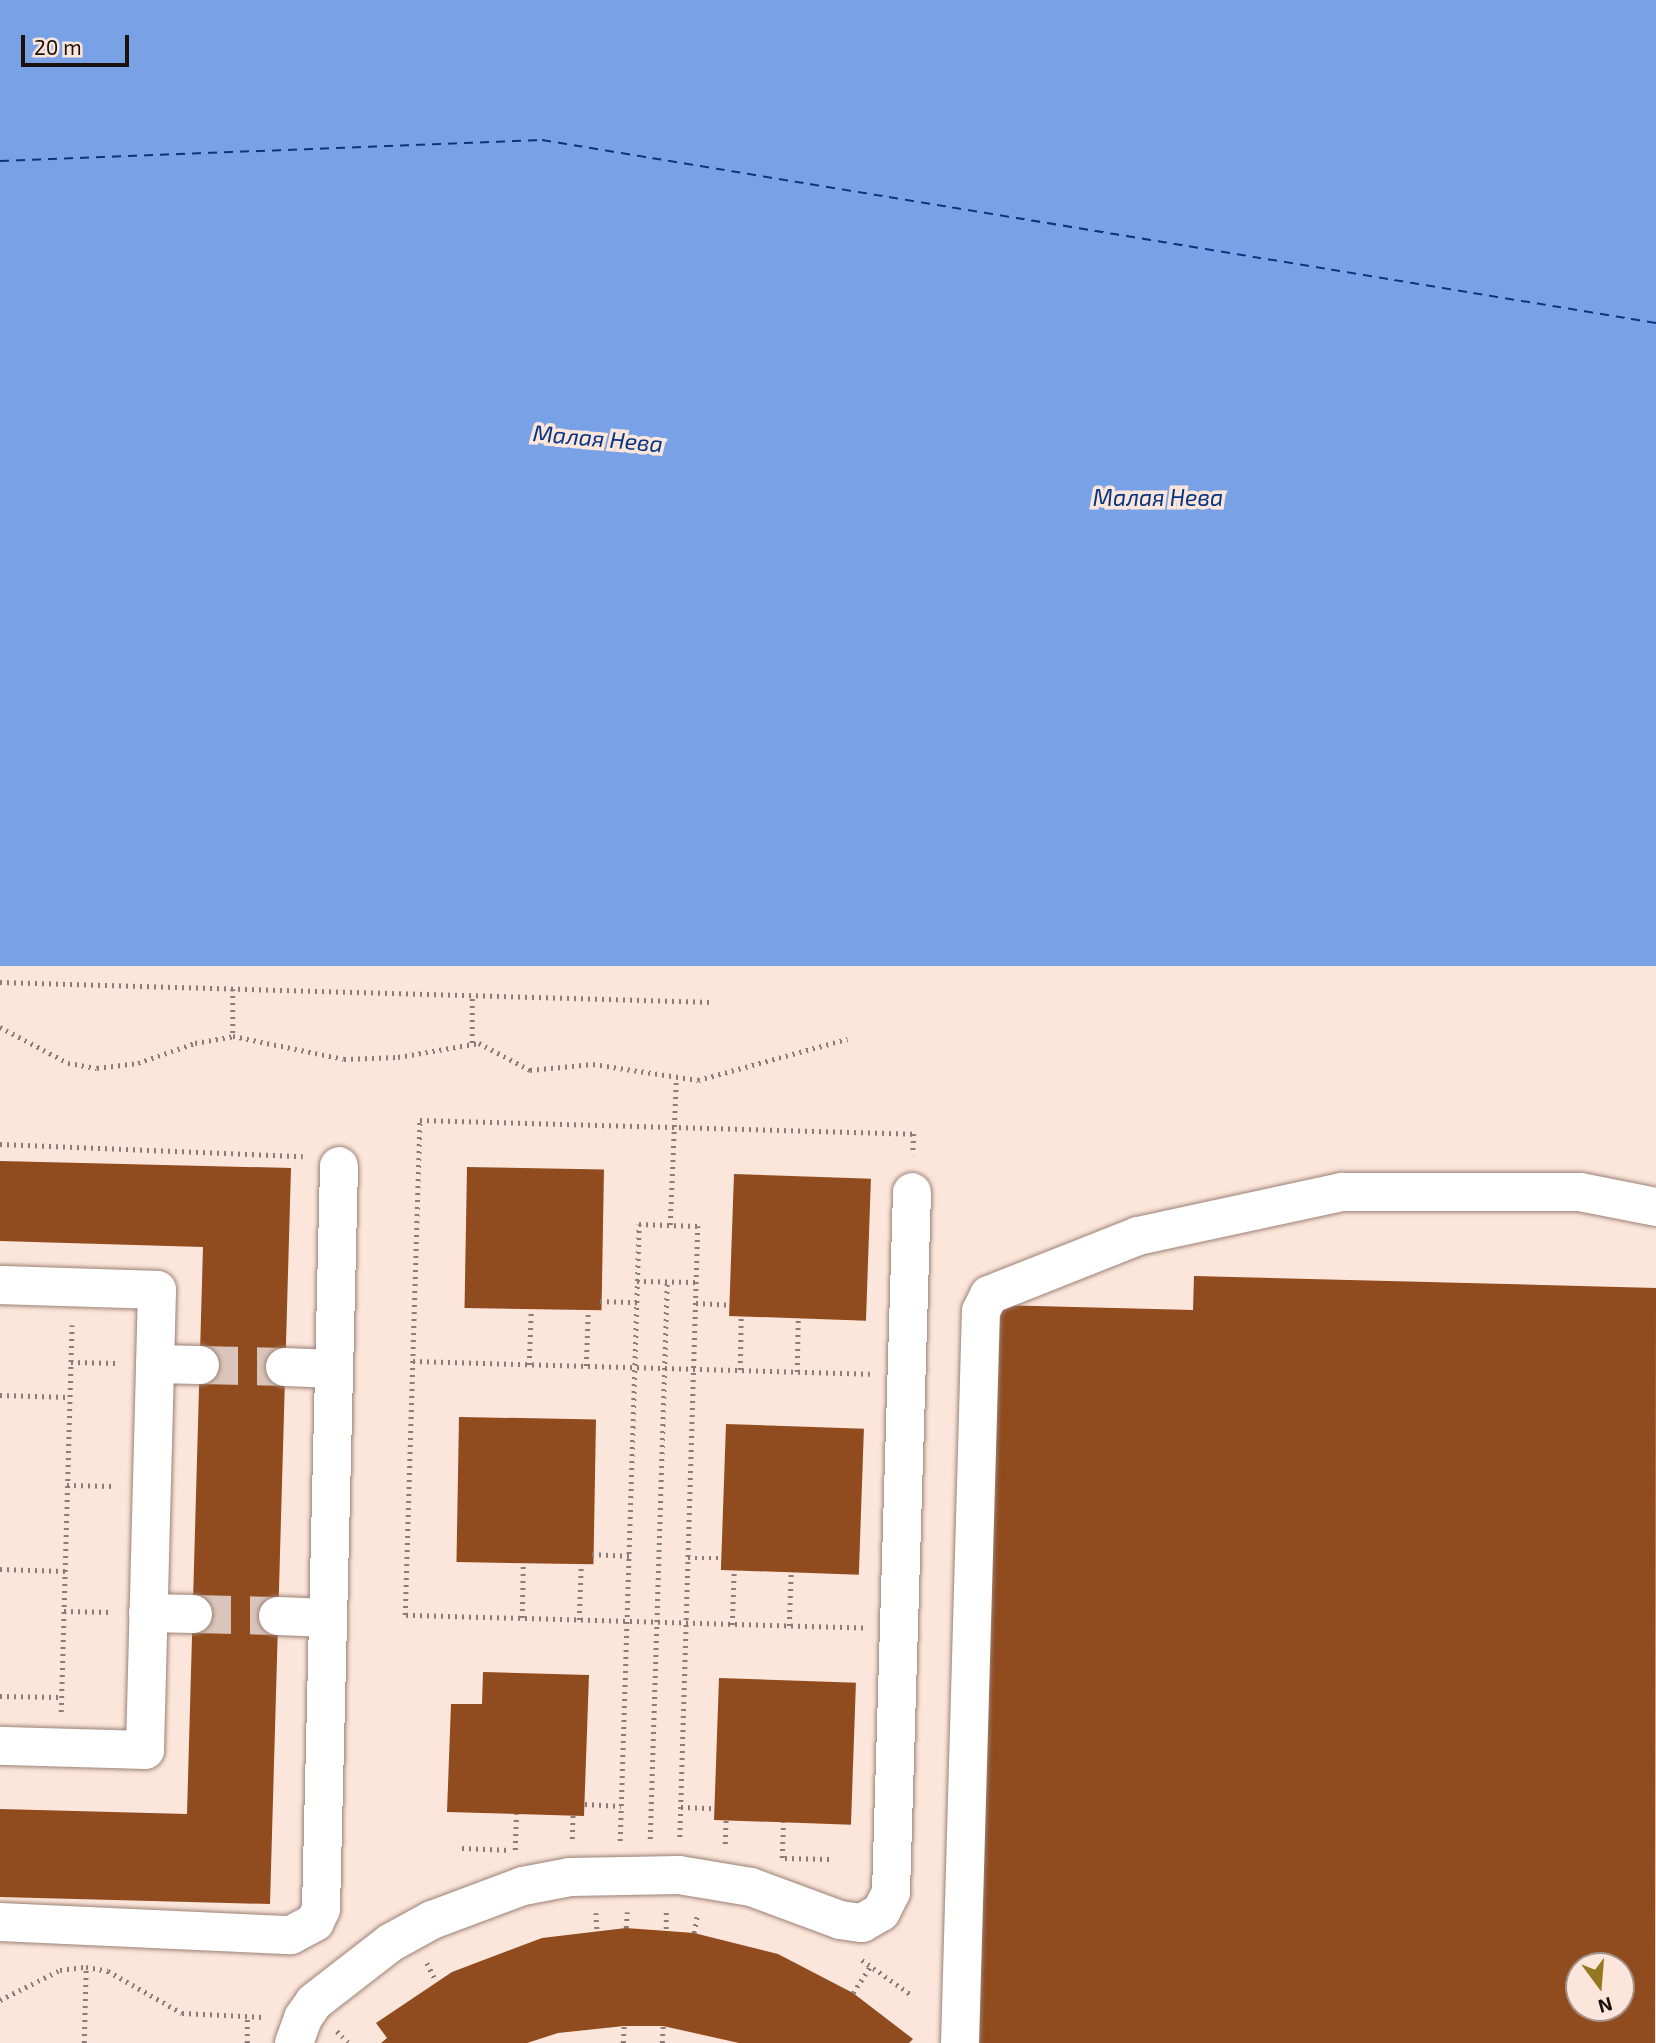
<!DOCTYPE html>
<html>
<head>
<meta charset="utf-8">
<style>
  body { margin:0 }
  #map { position:relative; width:1656px; height:2043px; overflow:hidden; background:#fce5da; font-family:"Exo 2",sans-serif }
  div>[style] { position:absolute }
  [style*='--x'] { left:calc(var(--x)*1px); top:calc(var(--y)*1px); width:calc(var(--w)*1px); rotate:calc(var(--a)*1deg) }
  .water>* { inset:0; background:#79a2e6; transform-origin:0 0 }
  .ferry>* { height:2px; margin-top:-1px; transform-origin:0; background:repeating-linear-gradient(90deg,#053683 0 9px,transparent 0 16px) }
  .building>* { inset:0; background:#904b1e; transform-origin:0 0 }
  .minor-tunnel>* { height:38px; margin-top:-19px; transform-origin:0; background:repeating-linear-gradient(90deg,#dac5bb 0 38px,transparent 0 57px) }
  .path>* { height:4.5px; margin-top:-2.25px; transform-origin:0; background:repeating-linear-gradient(90deg,#8d7c74 0 2px,transparent 0 7px) }
  .roads { filter:drop-shadow(0 0 2px #9b8175) drop-shadow(0 0 2px #9b8175) }
  .minor>* { height:38px; margin:-19px; padding:0 19px; transform-origin:19px; border-radius:19px; background:#fff }
  span { translate:-50% -50%; white-space:nowrap; text-align:center; line-height:1.15; -webkit-text-stroke:7px #fce5da; paint-order:stroke }
  .water-label { font-size:23px; color:#053683; font-style:italic }
  .north { position:absolute; left:1565px; top:1952px; width:70px; height:70px; box-sizing:border-box; background:#fce5da; border:2px solid #a29188; border-radius:50%; rotate:164deg; font-size:19px; font-weight:700; line-height:28px; text-align:center; color:#1c120d }
  .north::after { content:''; display:block; margin:auto; width:24px; height:32px; background:#94771f; clip-path:polygon(50% 0,100% 100%,50% 72%,0 100%) }
  .scale { position:absolute; left:21px; top:35px; width:108px; height:32px; box-sizing:border-box; border:4px solid #1c120d; border-top:0; padding-left:9px; font-size:21px; line-height:24px; white-space:nowrap; color:#1c120d; -webkit-text-stroke:5px #fce5da; paint-order:stroke }
</style>
</head>
<body>
<div id="map">
  <div class="water">
    <i style="left:0;top:0;width:1656px;height:966px"></i>
  </div>
  <div class="ferry">
    <i style="--x:0;--y:161;--w:542;--a:-2.22"></i>
    <i style="--x:542;--y:140;--w:1129;--a:9.33"></i>
  </div>
  <div class="building">
    <i style="clip-path:polygon(0 1161px,291px 1168px,270px 1904px,0 1897px,0 1809px,187px 1814px,203px 1247px,0 1241px)"></i>
    <i style="left:467px;top:1167px;width:137px;height:141px;rotate:1deg"></i>
    <i style="left:734px;top:1174px;width:137px;height:142px;rotate:2deg"></i>
    <i style="clip-path:polygon(evenodd,1194px 1276px,1656px 1288px,1655px 2043px,972px 2043px,991px 1305px,1193px 1310px,1194px 1276px,1579px 1966px,1621px 1966px,1621px 2008px,1579px 2008px,1579px 1966px)"></i>
    <i style="left:459px;top:1417px;width:137px;height:145px;rotate:1deg"></i>
    <i style="left:726px;top:1424px;width:138px;height:146px;rotate:2deg"></i>
    <i style="clip-path:polygon(483px 1672px,589px 1675px,584px 1816px,447px 1812px,451px 1704px,482px 1704px)"></i>
    <i style="left:719px;top:1678px;width:137px;height:142px;rotate:2deg"></i>
    <i style="clip-path:polygon(626px 1928px,694px 1933px,778px 1954px,853px 1993px,913px 2039px,909px 2043px,739px 2043px,663px 2026px,624px 2026px,558px 2033px,527px 2043px,381px 2043px,387px 2038px,376px 2023px,452px 1972px,542px 1938px)"></i>
  </div>
  <div class="minor-tunnel">
    <i style="--x:200;--y:1365;--w:85;--a:1.3"></i>
    <i style="--x:193;--y:1614;--w:85;--a:1.3"></i>
  </div>
  <div class="path">
    <i style="--x:0;--y:982;--w:713;--a:1.61"></i>
    <i style="--x:233;--y:989;--w:47;--a:90"></i>
    <i style="--x:0;--y:1027;--w:77;--a:27.9"></i>
    <i style="--x:68;--y:1063;--w:29;--a:10"></i>
    <i style="--x:97;--y:1068;--w:41;--a:-7"></i>
    <i style="--x:138;--y:1063;--w:60;--a:-19.3"></i>
    <i style="--x:195;--y:1043;--w:39;--a:-10"></i>
    <i style="--x:233;--y:1036;--w:113;--a:11.7"></i>
    <i style="--x:344;--y:1059;--w:54;--a:-2.1"></i>
    <i style="--x:398;--y:1057;--w:82;--a:-9.8"></i>
    <i style="--x:479;--y:1043;--w:58;--a:27.9"></i>
    <i style="--x:530;--y:1070;--w:63;--a:-5.4"></i>
    <i style="--x:593;--y:1064;--w:106;--a:8.7"></i>
    <i style="--x:698;--y:1080;--w:155;--a:-15.4"></i>
    <i style="--x:472;--y:1043;--w:47;--a:-90"></i>
    <i style="--x:0;--y:1144;--w:303;--a:2.3"></i>
    <i style="--x:670;--y:1225;--w:146;--a:-87.6"></i>
    <i style="--x:637;--y:1281;--w:59;--a:1"></i>
    <i style="--x:600;--y:1301;--w:37;--a:2"></i>
    <i style="--x:696;--y:1303;--w:34;--a:3"></i>
    <i style="--x:413;--y:1361;--w:457;--a:1.6"></i>
    <i style="--x:71;--y:1362;--w:48;--a:1.2"></i>
    <i style="--x:529;--y:1365;--w:55;--a:-87.9"></i>
    <i style="--x:586;--y:1366;--w:54;--a:-87.9"></i>
    <i style="--x:740;--y:1370;--w:54;--a:-88.9"></i>
    <i style="--x:797;--y:1372;--w:54;--a:-88.9"></i>
    <i style="--x:0;--y:1395;--w:69;--a:1.7"></i>
    <i style="--x:67;--y:1485;--w:49;--a:1.2"></i>
    <i style="--x:592;--y:1554;--w:37;--a:3"></i>
    <i style="--x:688;--y:1558;--w:35;--a:0"></i>
    <i style="--x:0;--y:1569;--w:65;--a:1.8"></i>
    <i style="--x:64;--y:1611;--w:48;--a:1.2"></i>
    <i style="--x:522;--y:1618;--w:54;--a:-88.9"></i>
    <i style="--x:579;--y:1620;--w:54;--a:-87.9"></i>
    <i style="--x:732;--y:1625;--w:55;--a:-87.9"></i>
    <i style="--x:789;--y:1626;--w:54;--a:-87.9"></i>
    <i style="--x:863;--y:1628;--w:458;--a:-178.4"></i>
    <i style="--x:405;--y:1615;--w:495;--a:-88.3"></i>
    <i style="--x:420;--y:1120;--w:494;--a:1.6"></i>
    <i style="--x:914;--y:1134;--w:21;--a:93"></i>
    <i style="--x:0;--y:1696;--w:61;--a:0.9"></i>
    <i style="--x:61;--y:1712;--w:387;--a:-88.4"></i>
    <i style="--x:585;--y:1804;--w:36;--a:3"></i>
    <i style="--x:681;--y:1807;--w:34;--a:2"></i>
    <i style="--x:572;--y:1839;--w:24;--a:-88"></i>
    <i style="--x:650;--y:1839;--w:558;--a:-88.25"></i>
    <i style="--x:620;--y:1841;--w:617;--a:-88.24"></i>
    <i style="--x:639;--y:1224;--w:59;--a:1.9"></i>
    <i style="--x:698;--y:1226;--w:613;--a:91.68"></i>
    <i style="--x:725;--y:1844;--w:24;--a:-88"></i>
    <i style="--x:462;--y:1848;--w:48;--a:2.4"></i>
    <i style="--x:515;--y:1850;--w:36;--a:-88"></i>
    <i style="--x:782;--y:1858;--w:36;--a:-88"></i>
    <i style="--x:785;--y:1858;--w:45;--a:1.3"></i>
    <i style="--x:596;--y:1913;--w:16;--a:86"></i>
    <i style="--x:626;--y:1928;--w:16;--a:-86"></i>
    <i style="--x:666;--y:1929;--w:17;--a:-90"></i>
    <i style="--x:694;--y:1933;--w:17;--a:-80"></i>
    <i style="--x:862;--y:1960;--w:62;--a:35.2"></i>
    <i style="--x:427;--y:1963;--w:20;--a:63"></i>
    <i style="--x:853;--y:1993;--w:33;--a:-57"></i>
    <i style="--x:0;--y:2000;--w:67;--a:-26.6"></i>
    <i style="--x:60;--y:1970;--w:26;--a:-7"></i>
    <i style="--x:86;--y:1967;--w:22;--a:10"></i>
    <i style="--x:108;--y:1971;--w:85;--a:29.6"></i>
    <i style="--x:182;--y:2013;--w:81;--a:2.8"></i>
    <i style="--x:337;--y:2031;--w:17;--a:45"></i>
    <i style="--x:84;--y:2043;--w:76;--a:-88.5"></i>
    <i style="--x:247;--y:2043;--w:26;--a:-90"></i>
    <i style="--x:623;--y:2043;--w:17;--a:-87"></i>
    <i style="--x:662;--y:2043;--w:17;--a:-87"></i>
  </div>
  <div class="roads">
    <div class="minor">
      <i style="--x:0;--y:1285;--w:157;--a:1.8"></i>
      <i style="--x:157;--y:1290;--w:460;--a:91.5"></i>
      <i style="--x:145;--y:1750;--w:145;--a:-178.4"></i>
      <i style="--x:155;--y:1364;--w:45;--a:1.3"></i>
      <i style="--x:285;--y:1367;--w:49;--a:2.3"></i>
      <i style="--x:148;--y:1613;--w:45;--a:1.3"></i>
      <i style="--x:278;--y:1616;--w:50;--a:2.3"></i>
      <i style="--x:0;--y:1922;--w:291;--a:2.6"></i>
      <i style="--x:291;--y:1935;--w:27;--a:-28"></i>
      <i style="--x:315;--y:1922;--w:14;--a:-65"></i>
      <i style="--x:321;--y:1909;--w:743;--a:-88.61"></i>
      <i style="--x:294;--y:2043;--w:27;--a:-70"></i>
      <i style="--x:303;--y:2018;--w:19;--a:-55"></i>
      <i style="--x:314;--y:2002;--w:96;--a:-37.8"></i>
      <i style="--x:390;--y:1943;--w:48;--a:-28.7"></i>
      <i style="--x:432;--y:1920;--w:97;--a:-20.5"></i>
      <i style="--x:523;--y:1886;--w:48;--a:-10.8"></i>
      <i style="--x:570;--y:1877;--w:109;--a:-1.1"></i>
      <i style="--x:679;--y:1875;--w:73;--a:9.5"></i>
      <i style="--x:751;--y:1887;--w:95;--a:20.3"></i>
      <i style="--x:840;--y:1920;--w:22;--a:8"></i>
      <i style="--x:862;--y:1923;--w:22;--a:-30"></i>
      <i style="--x:881;--y:1912;--w:22;--a:-63"></i>
      <i style="--x:891;--y:1892;--w:700;--a:-88.28"></i>
      <i style="--x:960;--y:2043;--w:732;--a:-88.36"></i>
      <i style="--x:981;--y:1311;--w:18;--a:-63"></i>
      <i style="--x:989;--y:1295;--w:160;--a:-21.6"></i>
      <i style="--x:1138;--y:1236;--w:209;--a:-12.2"></i>
      <i style="--x:1342;--y:1192;--w:238;--a:0"></i>
      <i style="--x:1580;--y:1192;--w:77;--a:11.2"></i>
    </div>
  </div>
  <div class="water-label">
    <span style="left:598px;top:438px;rotate:5deg">Малая Нева</span>
    <span style="left:1158px;top:497px">Малая Нева</span>
  </div>
  <div class="north">N</div>
  <div class="scale">20 m</div>
</div>
</body>
</html>
